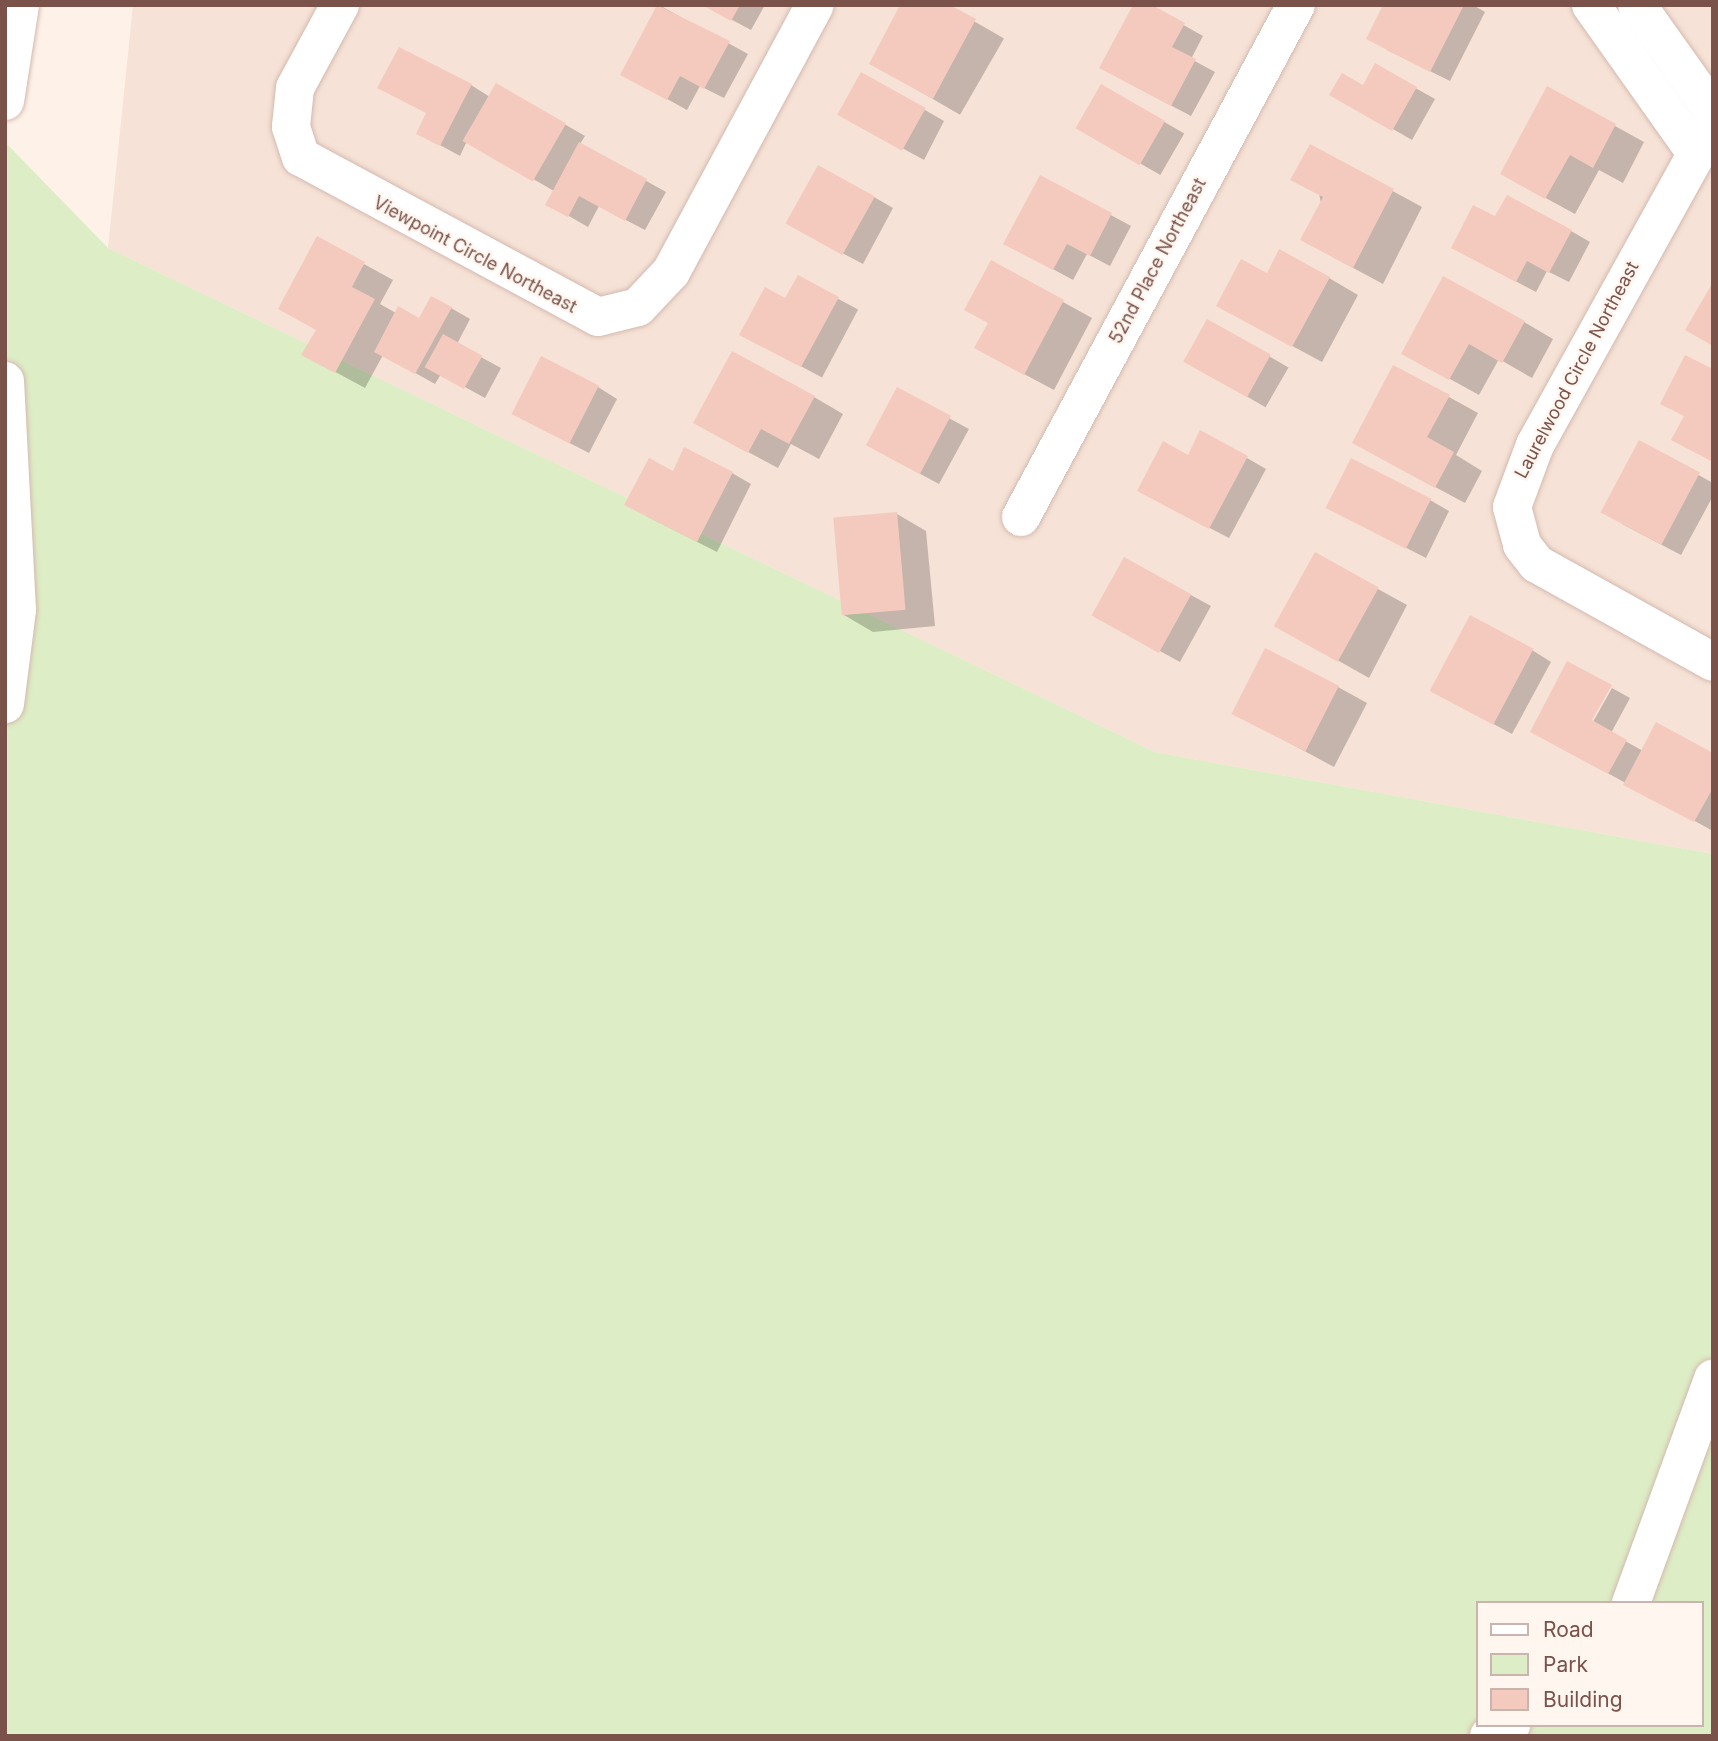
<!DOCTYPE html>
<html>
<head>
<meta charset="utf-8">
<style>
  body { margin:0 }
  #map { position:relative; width:1718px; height:1741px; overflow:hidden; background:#fef2e8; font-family:Inter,sans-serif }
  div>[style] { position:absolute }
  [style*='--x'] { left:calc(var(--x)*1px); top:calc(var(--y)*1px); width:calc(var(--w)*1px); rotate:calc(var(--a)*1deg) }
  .residential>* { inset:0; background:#f6e2d6 }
  .green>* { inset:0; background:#ddedc5 }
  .shadow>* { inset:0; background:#0003; transform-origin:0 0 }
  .building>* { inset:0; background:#f5cabe; transform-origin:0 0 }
  .roads { filter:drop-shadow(0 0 2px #d4b9af) drop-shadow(0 0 2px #d4b9af) }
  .minor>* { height:38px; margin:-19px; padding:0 19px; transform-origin:19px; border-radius:19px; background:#fff }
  span { translate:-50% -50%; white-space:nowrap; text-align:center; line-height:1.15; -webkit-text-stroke:5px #fff6f0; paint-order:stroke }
  .street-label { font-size:18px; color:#7a524a }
  .frame { position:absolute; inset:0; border:7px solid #7a524a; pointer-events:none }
  .legend { position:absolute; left:1476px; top:1601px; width:228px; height:126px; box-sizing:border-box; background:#fff6f0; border:2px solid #cab4ae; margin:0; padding:9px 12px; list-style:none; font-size:21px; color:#7a524a }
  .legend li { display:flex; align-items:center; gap:14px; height:35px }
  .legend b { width:35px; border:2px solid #cab4ae }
</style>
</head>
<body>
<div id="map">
  <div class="residential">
    <i style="clip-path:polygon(133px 5px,1713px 5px,1713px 854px,1155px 752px,108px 248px)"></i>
  </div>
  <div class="green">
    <i style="clip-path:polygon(evenodd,5px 142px,108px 248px,1155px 752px,1713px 854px,1713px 1736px,5px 1736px,5px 142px,1478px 1603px,1702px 1603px,1702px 1725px,1478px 1725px,1478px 1603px)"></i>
  </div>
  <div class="shadow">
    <i style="clip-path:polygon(659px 5px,748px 54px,724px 98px,700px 86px,687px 110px,622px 74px)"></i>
    <i style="clip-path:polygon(704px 5px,765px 5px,751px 30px)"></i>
    <i style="left:946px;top:5px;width:67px;height:88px;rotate:30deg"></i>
    <i style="clip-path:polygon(1148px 5px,1203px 36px,1191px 59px,1215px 72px,1191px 116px,1121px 79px)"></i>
    <i style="clip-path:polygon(1385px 5px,1473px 5px,1485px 12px,1450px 81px,1387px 50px)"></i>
    <i style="clip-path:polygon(1376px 66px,1435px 99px,1412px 140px,1332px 94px,1363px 87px)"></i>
    <i style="clip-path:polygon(471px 85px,490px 97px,497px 85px,585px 136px,580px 144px,666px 192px,645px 230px,599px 206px,588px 227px,548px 204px,554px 191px,467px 141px,460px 156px,418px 133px)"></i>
    <i style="left:1102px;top:86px;width:95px;height:48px;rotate:30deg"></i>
    <i style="clip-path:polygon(1548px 89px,1644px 142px,1623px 183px,1599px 170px,1575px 214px,1531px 190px)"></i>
    <i style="clip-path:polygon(925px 110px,944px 121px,924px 160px,860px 125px)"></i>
    <i style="clip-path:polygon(1310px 146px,1422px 207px,1383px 284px,1331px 256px)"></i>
    <i style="clip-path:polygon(1041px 177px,1131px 226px,1110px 266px,1087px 254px,1073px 280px,1025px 254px)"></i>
    <i style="clip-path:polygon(874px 197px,893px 208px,863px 264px,808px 235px)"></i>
    <i style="clip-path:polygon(1496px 219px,1571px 231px,1590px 242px,1569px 282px,1547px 271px,1536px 292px,1472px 258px)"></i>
    <i style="clip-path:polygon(364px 264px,393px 280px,380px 304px,396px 313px,420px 320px,451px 308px,470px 319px,457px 344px,501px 368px,485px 398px,441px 374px,435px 384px,383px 355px,365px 388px,304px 355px)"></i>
    <i style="clip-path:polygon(1268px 275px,1329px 278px,1358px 295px,1322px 362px,1248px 322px)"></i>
    <i style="left:799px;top:278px;width:67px;height:77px;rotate:28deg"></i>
    <i style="clip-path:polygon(1063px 302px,1092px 318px,1054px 390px,1005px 364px,990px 323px)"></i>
    <i style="left:1208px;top:321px;width:93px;height:46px;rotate:30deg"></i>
    <i style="clip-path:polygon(1524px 322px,1553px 339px,1532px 378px,1499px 359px,1479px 395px,1403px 353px)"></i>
    <i style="clip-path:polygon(598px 387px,617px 399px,589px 453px,533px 424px)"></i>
    <i style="clip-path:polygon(897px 390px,969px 429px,939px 484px,887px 456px)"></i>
    <i style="clip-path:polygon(814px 397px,843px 414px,819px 459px,791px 444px,778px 468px,724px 439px)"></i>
    <i style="clip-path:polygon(1449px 397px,1478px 413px,1456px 455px,1482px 471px,1465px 503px,1383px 459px)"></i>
    <i style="clip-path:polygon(1640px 443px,1713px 483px,1713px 496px,1681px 555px,1622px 524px)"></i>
    <i style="clip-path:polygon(1188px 457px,1247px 458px,1266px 469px,1229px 538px,1158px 501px)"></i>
    <i style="clip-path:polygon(673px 473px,732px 473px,751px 484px,717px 552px,646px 516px)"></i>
    <i style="clip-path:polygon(1430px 500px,1449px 511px,1426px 558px,1348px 518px)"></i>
    <i style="clip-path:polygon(897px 514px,926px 531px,935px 626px,873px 632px,844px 615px)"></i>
    <i style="clip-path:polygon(1125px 559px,1211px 606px,1180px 662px,1114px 626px)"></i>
    <i style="clip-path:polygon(1378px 589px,1407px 605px,1369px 678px,1307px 643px)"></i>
    <i style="clip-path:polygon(1532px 650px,1551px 662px,1512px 734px,1451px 701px)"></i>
    <i style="clip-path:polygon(1338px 687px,1367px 703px,1334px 767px,1234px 713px)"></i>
    <i style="clip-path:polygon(1612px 688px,1630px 698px,1611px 733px,1643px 751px,1713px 755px,1713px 831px,1551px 742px,1589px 729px)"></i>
  </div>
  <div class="building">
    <i style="clip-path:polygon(657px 5px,730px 41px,704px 89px,680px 76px,667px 100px,620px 75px)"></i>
    <i style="clip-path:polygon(702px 5px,740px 5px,731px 21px)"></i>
    <i style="clip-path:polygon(900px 5px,950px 5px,976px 19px,933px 99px,869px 64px)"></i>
    <i style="clip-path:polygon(1133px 5px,1152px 5px,1185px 23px,1172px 47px,1196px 59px,1171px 106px,1099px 68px)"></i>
    <i style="clip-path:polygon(1383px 5px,1464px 5px,1430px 72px,1366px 39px)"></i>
    <i style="clip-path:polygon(399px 47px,472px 84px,440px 146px,416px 134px,426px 113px,377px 88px)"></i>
    <i style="clip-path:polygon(1375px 63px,1417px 87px,1392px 131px,1329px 95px,1342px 73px,1363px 85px)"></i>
    <i style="left:861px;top:72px;width:74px;height:49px;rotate:29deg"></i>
    <i style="left:496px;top:83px;width:81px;height:67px;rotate:30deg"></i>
    <i style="left:1101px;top:84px;width:74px;height:51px;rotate:30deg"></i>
    <i style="clip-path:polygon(1547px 86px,1616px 124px,1593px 168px,1570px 155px,1545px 199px,1500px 174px)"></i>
    <i style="clip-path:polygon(579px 142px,647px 179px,625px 221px,579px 196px,568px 217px,545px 205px)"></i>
    <i style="clip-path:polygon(1310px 144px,1394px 189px,1353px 268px,1300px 240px,1323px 197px,1290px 180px)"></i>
    <i style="left:818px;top:165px;width:65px;height:67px;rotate:29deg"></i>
    <i style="clip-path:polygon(1040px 175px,1112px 213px,1090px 256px,1067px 244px,1053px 270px,1003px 244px)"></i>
    <i style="clip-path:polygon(1507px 195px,1572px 230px,1549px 273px,1527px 261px,1516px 282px,1451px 248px,1473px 205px,1495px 216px)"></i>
    <i style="clip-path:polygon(317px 236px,365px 262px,352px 287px,375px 299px,335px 373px,301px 355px,316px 330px,278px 309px)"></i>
    <i style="clip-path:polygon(1279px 249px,1330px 277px,1292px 347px,1216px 306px,1241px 259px,1267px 273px)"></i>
    <i style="clip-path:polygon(991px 260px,1064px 300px,1024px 375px,974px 348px,988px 323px,964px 310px)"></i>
    <i style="clip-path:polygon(798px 275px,839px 297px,801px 367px,739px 335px,765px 287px,785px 298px)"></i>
    <i style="clip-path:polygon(1443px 276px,1525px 321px,1502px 363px,1469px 344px,1449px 380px,1401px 354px)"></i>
    <i style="clip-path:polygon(1713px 282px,1713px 346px,1685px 330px)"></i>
    <i style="clip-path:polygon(431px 296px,452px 307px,415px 374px,374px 352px,398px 306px,419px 318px)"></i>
    <i style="left:1207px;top:319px;width:73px;height:49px;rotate:29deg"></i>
    <i style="left:443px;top:334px;width:45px;height:38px;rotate:29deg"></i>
    <i style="clip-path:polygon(732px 351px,815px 396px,789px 444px,761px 429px,748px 453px,693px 423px)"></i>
    <i style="clip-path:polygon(1685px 355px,1713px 369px,1713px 462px,1671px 440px,1684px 416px,1660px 404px)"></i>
    <i style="left:541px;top:356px;width:65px;height:65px;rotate:27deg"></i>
    <i style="clip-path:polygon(1393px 365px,1450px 395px,1427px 437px,1454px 452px,1435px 488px,1352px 443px)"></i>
    <i style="left:897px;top:387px;width:61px;height:66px;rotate:28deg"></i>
    <i style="clip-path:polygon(1200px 430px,1248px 456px,1209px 529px,1137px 491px,1163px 441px,1188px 455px)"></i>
    <i style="left:1639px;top:440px;width:69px;height:82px;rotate:28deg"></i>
    <i style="clip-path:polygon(684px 447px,733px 472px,697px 542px,624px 505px,649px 458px,673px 471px)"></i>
    <i style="left:1351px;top:458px;width:90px;height:56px;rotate:27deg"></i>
    <i style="left:897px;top:512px;width:98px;height:64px;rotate:85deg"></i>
    <i style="left:1315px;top:552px;width:73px;height:85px;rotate:29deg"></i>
    <i style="left:1124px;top:557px;width:77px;height:67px;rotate:29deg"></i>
    <i style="left:1470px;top:615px;width:72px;height:86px;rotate:28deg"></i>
    <i style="left:1265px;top:648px;width:83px;height:74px;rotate:27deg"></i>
    <i style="clip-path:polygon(1567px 661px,1612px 685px,1592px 720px,1627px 740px,1608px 774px,1530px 732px)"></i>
    <i style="clip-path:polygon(1656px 722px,1713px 753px,1713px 788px,1694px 822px,1623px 785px)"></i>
  </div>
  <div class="roads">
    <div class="minor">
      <i style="--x:340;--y:5;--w:94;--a:118.5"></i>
      <i style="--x:295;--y:88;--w:39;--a:96"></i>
      <i style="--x:291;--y:127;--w:32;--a:72"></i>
      <i style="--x:301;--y:157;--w:337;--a:28.3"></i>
      <i style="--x:598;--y:317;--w:41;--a:-14"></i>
      <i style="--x:638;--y:307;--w:48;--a:-46.7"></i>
      <i style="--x:671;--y:272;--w:303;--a:-61.7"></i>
      <i style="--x:1591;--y:5;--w:176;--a:54.7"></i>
      <i style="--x:1637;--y:5;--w:131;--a:54.6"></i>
      <i style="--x:5;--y:101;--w:97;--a:-81.1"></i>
      <i style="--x:1713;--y:124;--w:367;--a:119"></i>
      <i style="--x:1535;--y:445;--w:66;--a:110.4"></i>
      <i style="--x:1512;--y:507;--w:39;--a:75"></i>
      <i style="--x:1522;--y:545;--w:24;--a:52"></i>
      <i style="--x:1537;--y:564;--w:201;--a:29.1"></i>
      <i style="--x:5;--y:381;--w:229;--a:87"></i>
      <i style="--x:17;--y:610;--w:95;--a:97.3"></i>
      <i style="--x:1021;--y:517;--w:581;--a:-61.76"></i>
      <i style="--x:1631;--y:1603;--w:239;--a:-69.9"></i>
      <i style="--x:1489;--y:1736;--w:25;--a:-27"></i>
    </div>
  </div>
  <div class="street-label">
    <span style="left:475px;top:255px;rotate:28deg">Viewpoint Circle Northeast</span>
    <span style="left:1158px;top:261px;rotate:-62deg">52nd Place Northeast</span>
    <span style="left:1577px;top:370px;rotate:-62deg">Laurelwood Circle Northeast</span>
  </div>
  <div class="frame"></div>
  <ul class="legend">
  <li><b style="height:9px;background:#fff"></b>Road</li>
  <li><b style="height:19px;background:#ddedc5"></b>Park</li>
  <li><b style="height:19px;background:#f5cabe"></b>Building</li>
  </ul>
</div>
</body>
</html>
